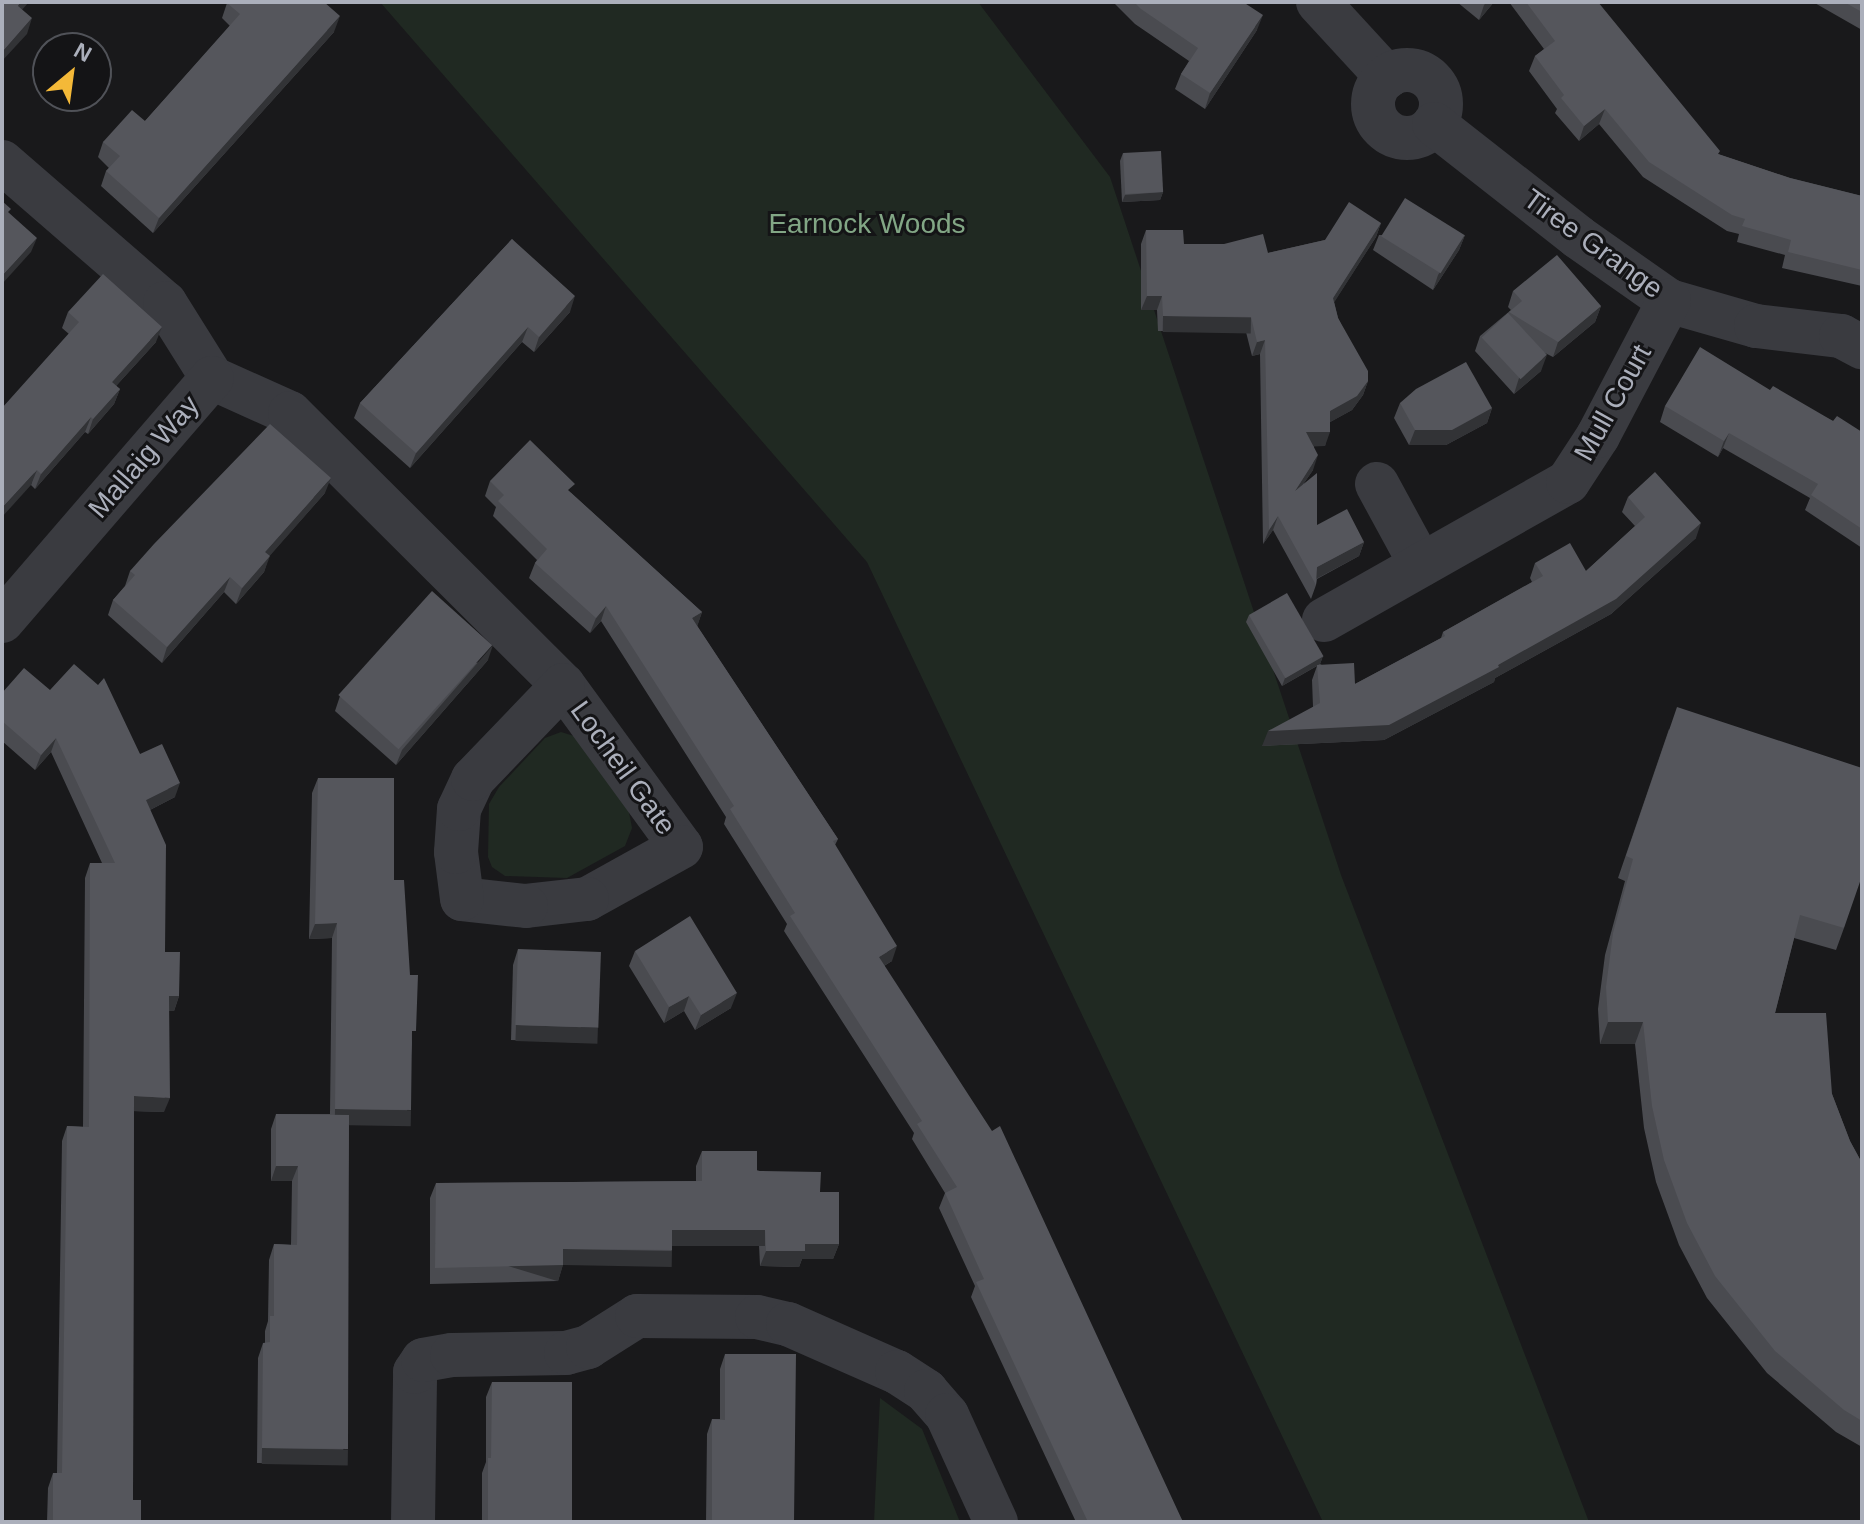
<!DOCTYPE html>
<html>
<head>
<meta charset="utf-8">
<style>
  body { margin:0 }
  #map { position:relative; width:1864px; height:1524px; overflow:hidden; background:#19191b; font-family:Arial,sans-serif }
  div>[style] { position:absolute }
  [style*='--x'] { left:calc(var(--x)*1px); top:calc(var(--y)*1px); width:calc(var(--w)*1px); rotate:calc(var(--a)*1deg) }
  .green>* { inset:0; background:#202922 }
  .minor>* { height:44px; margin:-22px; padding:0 22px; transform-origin:22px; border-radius:22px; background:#3a3b40 }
  .minor>.ring { margin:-22px; padding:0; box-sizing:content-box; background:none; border:44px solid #3a3b40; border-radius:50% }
  .wall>* { inset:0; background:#4a4b50 }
  .shaded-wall>* { inset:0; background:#323336; transform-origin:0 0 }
  .building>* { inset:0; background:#55565c; transform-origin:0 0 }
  span { translate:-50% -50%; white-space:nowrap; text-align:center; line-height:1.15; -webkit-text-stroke:6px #141416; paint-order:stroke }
  .park-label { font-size:28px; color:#82a685 }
  .street-label { font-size:28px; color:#abafbb }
  .frame { position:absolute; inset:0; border:4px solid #abafbb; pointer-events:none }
  .north { position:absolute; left:32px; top:32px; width:80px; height:80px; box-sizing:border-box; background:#141416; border:2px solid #505258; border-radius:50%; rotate:29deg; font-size:22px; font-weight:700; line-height:32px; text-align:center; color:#abafbb }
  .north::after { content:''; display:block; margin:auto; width:28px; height:36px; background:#f4b938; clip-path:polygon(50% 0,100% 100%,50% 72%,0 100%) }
</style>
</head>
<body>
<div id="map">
  <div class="green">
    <i style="clip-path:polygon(380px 2px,978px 2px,1110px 177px,1341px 875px,1589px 1522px,1323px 1522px,867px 562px)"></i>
    <i style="clip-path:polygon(561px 732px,574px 736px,628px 807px,632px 828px,625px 846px,567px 878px,505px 876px,492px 867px,488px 857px,489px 804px,499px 787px,545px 738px)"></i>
    <i style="clip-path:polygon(880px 1398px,922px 1429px,960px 1522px,874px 1522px)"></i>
  </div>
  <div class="minor">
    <i style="--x:1318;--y:2;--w:102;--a:47.4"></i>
    <i class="ring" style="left:1373px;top:70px;width:24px;height:24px"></i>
    <i style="--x:1434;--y:124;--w:183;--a:38.1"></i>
    <i style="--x:1578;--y:237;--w:111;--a:35.1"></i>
    <i style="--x:1669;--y:301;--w:91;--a:16"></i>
    <i style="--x:1756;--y:326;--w:86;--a:6.7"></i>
    <i style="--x:1841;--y:336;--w:24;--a:28"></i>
    <i style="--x:2;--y:162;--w:216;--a:40.9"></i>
    <i style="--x:165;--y:303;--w:89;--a:57.9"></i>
    <i style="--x:212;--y:378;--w:85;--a:24.2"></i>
    <i style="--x:290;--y:413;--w:385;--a:44.9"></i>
    <i style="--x:563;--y:685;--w:200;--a:53.9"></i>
    <i style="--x:681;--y:847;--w:107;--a:151"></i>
    <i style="--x:587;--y:899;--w:61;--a:173.5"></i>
    <i style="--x:526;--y:906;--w:64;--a:-173.8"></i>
    <i style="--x:462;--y:899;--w:47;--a:-97.3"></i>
    <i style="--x:456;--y:852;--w:43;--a:-86"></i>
    <i style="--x:459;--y:809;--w:33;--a:-65"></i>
    <i style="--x:473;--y:779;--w:130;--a:-46.2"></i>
    <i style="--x:1377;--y:484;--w:92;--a:61.5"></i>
    <i style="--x:1324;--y:620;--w:280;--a:-29.5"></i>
    <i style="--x:1568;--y:482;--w:55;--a:-56.9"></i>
    <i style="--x:1598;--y:436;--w:153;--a:-62.3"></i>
    <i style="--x:2;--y:621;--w:321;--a:-49.2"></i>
    <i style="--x:413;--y:1522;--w:150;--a:-89.2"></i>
    <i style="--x:415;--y:1372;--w:14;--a:-56"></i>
    <i style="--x:423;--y:1360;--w:29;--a:-10"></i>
    <i style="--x:452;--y:1355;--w:114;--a:-1"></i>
    <i style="--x:566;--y:1353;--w:23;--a:-15"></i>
    <i style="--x:588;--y:1347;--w:58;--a:-32.3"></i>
    <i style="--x:637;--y:1316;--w:120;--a:0.5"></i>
    <i style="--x:757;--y:1317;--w:32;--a:13"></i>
    <i style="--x:788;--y:1324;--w:119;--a:23.8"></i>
    <i style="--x:897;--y:1372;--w:35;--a:33"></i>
    <i style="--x:926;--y:1391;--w:32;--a:49"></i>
    <i style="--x:947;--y:1415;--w:118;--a:65.4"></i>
  </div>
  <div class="wall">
    <i style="clip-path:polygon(1113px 2px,1243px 2px,1257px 30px,1205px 109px,1175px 89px,1181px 74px,1189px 61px,1135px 24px)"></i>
    <i style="clip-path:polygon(1457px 2px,1494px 2px,1479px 20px)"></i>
    <i style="clip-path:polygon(1509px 2px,1588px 2px,1718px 154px,1790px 178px,1862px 196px,1862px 286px,1782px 268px,1785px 255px,1737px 242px,1739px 234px,1727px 231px,1643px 177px,1599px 124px,1579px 141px,1555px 113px,1557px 109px,1529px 71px,1535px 56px,1544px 49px)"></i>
    <i style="clip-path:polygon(1813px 2px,1862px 2px,1862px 30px)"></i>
    <i style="clip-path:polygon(227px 3px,334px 32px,153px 233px,101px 186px,106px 171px,109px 168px,98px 157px,103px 142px,145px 121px,230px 26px,222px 18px)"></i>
    <i style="clip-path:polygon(1123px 153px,1163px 192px,1160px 200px,1122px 202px,1120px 161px)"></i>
    <i style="clip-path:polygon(1381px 223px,1376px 237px,1334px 302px,1338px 318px,1368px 381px,1363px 395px,1352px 410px,1330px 422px,1325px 446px,1314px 446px,1313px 470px,1304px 483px,1317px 525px,1364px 542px,1359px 556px,1317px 579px,1316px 585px,1311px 599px,1273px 530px,1263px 544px,1260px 354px,1252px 356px,1246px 332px,1158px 331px,1157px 310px,1141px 310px,1141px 244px,1146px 230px,1184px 244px,1268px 253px,1325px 240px)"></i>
    <i style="clip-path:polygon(1379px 235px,1465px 235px,1459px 250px,1433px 290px,1373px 250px)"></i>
    <i style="clip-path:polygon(512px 239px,570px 312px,534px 352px,522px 342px,410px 468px,354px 418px,360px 403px)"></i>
    <i style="clip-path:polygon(1513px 291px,1601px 306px,1595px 322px,1553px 357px,1543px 352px,1541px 371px,1514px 394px,1475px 351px,1480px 336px,1511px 310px,1508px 307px)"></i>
    <i style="clip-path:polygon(68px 312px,156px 342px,116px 386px,120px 389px,114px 404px,88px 434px,85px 432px,35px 489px,31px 485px,69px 334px,62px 328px)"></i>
    <i style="clip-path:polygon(1770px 390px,1833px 421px,1862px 432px,1862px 548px,1805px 510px,1810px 498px,1723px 448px,1718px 457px,1660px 422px,1665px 406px)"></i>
    <i style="clip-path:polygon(1400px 403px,1492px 408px,1487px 423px,1446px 445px,1409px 445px,1394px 418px)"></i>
    <i style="clip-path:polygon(490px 481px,571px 493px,702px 612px,697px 626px,838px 839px,835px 845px,892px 961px,884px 966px,1183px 1522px,1076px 1522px,971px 1297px,975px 1286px,939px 1208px,945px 1193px,912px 1139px,914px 1133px,784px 931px,787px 924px,724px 824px,726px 817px,601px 621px,590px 633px,529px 578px,535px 563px,537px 560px,493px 516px,496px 507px,485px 496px)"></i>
    <i style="clip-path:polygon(325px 493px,269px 556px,264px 572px,236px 604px,224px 592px,162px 663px,108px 615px,113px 600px,125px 586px,130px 571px)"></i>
    <i style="clip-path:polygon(1628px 497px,1696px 538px,1611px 614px,1495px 678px,1494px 682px,1384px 740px,1262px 746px,1313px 707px,1312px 680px,1317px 666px,1282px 686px,1246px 622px,1249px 615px,1323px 656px,1320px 664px,1355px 684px,1441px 638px,1443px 632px,1532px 582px,1530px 578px,1535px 563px,1586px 571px,1635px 526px,1622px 512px)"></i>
    <i style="clip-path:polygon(488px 660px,396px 765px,335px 711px,340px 696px)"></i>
    <i style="clip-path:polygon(50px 690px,140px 754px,175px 797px,150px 810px,165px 952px,179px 996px,174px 1011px,169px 1011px,164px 1112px,134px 1111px,133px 1500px,141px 1522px,47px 1522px,48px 1488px,53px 1473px,57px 1473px,62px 1141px,67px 1126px,83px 1127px,85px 878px,90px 863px,102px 863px,51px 752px,35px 770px,2px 741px,2px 693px)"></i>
    <i style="clip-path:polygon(1669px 729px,1844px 928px,1836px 950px,1794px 938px,1775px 1013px,1832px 1094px,1850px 1141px,1862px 1163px,1862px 1447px,1836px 1432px,1767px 1373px,1707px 1298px,1679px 1245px,1656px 1182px,1644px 1128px,1635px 1044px,1600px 1044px,1598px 1009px,1605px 955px,1625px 881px,1618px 878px)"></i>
    <i style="clip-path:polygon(318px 778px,394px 880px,412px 1042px,406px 1125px,349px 1124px,343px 1464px,257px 1463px,258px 1358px,263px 1343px,265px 1343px,265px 1331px,268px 1321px,269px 1260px,274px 1244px,291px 1245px,292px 1181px,271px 1181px,271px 1129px,276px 1114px,330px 1114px,332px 938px,309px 939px,312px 793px)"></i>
    <i style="clip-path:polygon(518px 949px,593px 1043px,511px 1040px,513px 965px)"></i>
    <i style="clip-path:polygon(635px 951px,731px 1008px,695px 1030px,684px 1011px,664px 1023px,629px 966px)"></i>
    <i style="clip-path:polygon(702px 1151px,820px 1192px,839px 1244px,833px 1259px,802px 1259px,799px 1267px,760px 1266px,759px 1245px,672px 1245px,672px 1250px,666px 1265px,563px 1264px,558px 1281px,430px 1284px,430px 1198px,436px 1183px,696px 1181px,696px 1166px)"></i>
    <i style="clip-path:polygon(725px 1354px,794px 1522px,706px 1522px,707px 1434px,712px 1419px,720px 1419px,720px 1369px)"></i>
    <i style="clip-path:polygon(492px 1382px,572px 1522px,482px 1522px,482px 1473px,486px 1462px,486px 1397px)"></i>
  </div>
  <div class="shaded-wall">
    <i style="clip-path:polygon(21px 2px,29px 2px,12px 21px,18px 6px)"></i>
    <i style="clip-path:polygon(1487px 2px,1494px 2px,1479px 20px,1484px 5px)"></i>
    <i style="clip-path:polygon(1263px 15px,1257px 30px,1205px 109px,1210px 93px)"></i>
    <i style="clip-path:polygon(340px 16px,334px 32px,153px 233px,159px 218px)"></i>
    <i style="clip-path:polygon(32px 18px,27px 34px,2px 61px,4px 50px)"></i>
    <i style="clip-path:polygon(1605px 109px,1599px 124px,1579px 141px,1584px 126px)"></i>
    <i style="clip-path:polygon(1163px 192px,1160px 200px,1122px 202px,1125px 195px)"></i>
    <i style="clip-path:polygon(1381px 223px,1376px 237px,1328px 312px,1333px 298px)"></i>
    <i style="clip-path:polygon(1465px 235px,1459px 250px,1433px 290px,1438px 275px)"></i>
    <i style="clip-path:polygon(37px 238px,31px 252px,2px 284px,3px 275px)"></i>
    <i style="clip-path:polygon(575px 296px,570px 312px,534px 352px,539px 337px)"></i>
    <i style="clip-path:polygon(1147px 296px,1162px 296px,1157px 310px,1141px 310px)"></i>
    <i style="clip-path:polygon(1601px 306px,1595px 322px,1553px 357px,1558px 342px)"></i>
    <i style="left:1163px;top:316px;width:88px;height:16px;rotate:1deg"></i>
    <i style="clip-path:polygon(162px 327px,156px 342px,106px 397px,112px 382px)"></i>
    <i style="clip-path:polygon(528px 327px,522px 342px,410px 468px,416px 453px)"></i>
    <i style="clip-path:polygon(1265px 340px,1260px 354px,1252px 356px,1257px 342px)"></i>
    <i style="clip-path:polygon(1547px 355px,1541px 371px,1514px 394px,1519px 378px)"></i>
    <i style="clip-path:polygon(1368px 381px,1363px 395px,1352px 410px,1325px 425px,1330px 411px)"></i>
    <i style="clip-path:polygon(120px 389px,114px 404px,88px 434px,93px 419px)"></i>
    <i style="clip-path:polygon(1492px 408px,1487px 423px,1446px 445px,1409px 445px,1415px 430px)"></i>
    <i style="clip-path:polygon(91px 417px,85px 432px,35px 489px,41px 474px)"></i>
    <i style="clip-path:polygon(1306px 432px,1330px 432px,1325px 446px,1301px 447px)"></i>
    <i style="clip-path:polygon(1729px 433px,1723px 448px,1718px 457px,1724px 441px)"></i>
    <i style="clip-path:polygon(1318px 455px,1313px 470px,1289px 505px,1295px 491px)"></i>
    <i style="clip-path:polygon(37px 470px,31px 485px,2px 517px,2px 508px)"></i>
    <i style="clip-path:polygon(331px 478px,325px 493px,260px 567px,265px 552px)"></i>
    <i style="clip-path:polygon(1278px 516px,1273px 530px,1263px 544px,1269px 530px)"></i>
    <i style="clip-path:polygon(1701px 523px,1696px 538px,1611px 614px,1495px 678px,1494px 682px,1384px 740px,1262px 746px,1268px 731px,1498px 665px)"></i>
    <i style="clip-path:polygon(1364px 542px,1359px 556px,1314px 580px,1317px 567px)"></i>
    <i style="clip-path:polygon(270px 556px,264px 572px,236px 604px,242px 588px)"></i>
    <i style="clip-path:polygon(230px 577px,224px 592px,162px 663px,167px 647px)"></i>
    <i style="clip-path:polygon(606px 606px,601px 621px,590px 633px,596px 618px)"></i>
    <i style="clip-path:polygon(702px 612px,697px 627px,692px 618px)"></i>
    <i style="clip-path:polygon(493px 645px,488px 660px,396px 765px,402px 750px)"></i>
    <i style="clip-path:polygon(1323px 656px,1320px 664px,1282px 686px,1285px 678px)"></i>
    <i style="clip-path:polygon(56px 738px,51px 752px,35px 770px,41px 755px)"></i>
    <i style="clip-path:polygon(180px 783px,175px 797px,140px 815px,146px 800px)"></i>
    <i style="clip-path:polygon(337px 923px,332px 938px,309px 939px,315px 924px)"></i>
    <i style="clip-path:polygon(897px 946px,892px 961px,873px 972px,879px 957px)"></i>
    <i style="clip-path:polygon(737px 993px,731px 1008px,695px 1030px,701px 1015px)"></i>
    <i style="clip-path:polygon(169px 996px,179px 996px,174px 1011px,164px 1011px)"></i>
    <i style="clip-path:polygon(689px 996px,684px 1011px,664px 1023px,669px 1007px)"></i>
    <i style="clip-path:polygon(1608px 1022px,1643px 1022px,1635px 1044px,1600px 1044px)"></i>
    <i style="left:516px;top:1025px;width:82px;height:16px;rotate:2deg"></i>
    <i style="clip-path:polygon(134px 1096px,170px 1098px,164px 1112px,129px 1111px)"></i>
    <i style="left:335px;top:1109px;width:76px;height:16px;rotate:1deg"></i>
    <i style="clip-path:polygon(276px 1166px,298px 1166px,292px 1181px,271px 1181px)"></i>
    <i style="left:672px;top:1230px;width:93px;height:16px"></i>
    <i style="clip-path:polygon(805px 1244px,839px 1244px,833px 1259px,802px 1259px,799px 1267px,760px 1266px,766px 1251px)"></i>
    <i style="left:563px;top:1249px;width:109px;height:16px;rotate:1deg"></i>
    <i style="left:563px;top:1265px;width:17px;height:128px;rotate:107deg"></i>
    <i style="left:262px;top:1448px;width:86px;height:16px;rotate:1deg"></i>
  </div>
  <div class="building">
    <i style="clip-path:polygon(2px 2px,21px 2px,18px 6px,32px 18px,4px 50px,2px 49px)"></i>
    <i style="clip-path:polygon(228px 2px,324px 2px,340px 16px,159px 218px,106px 171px,120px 156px,103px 142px,132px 110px,145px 121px,240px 14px,227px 3px)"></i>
    <i style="clip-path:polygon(1134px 2px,1243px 2px,1263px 15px,1210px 93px,1181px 74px,1198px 48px,1141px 9px)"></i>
    <i style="clip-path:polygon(1526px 2px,1588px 2px,1591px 4px,1594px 2px,1598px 2px,1720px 151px,1718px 154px,1790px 178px,1862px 196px,1862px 270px,1788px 252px,1791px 240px,1742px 226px,1745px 219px,1732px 215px,1649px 162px,1605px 109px,1584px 126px,1561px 98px,1564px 95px,1535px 56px,1555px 41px)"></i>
    <i style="clip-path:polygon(1844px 2px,1862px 2px,1862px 12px)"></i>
    <i style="left:1161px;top:151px;width:41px;height:38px;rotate:87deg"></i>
    <i style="left:1405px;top:198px;width:70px;height:45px;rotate:32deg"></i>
    <i style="clip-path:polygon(2px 201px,11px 209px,8px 212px,37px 238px,3px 275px)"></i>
    <i style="clip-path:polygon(1349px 202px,1381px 223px,1333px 298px,1338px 318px,1368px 371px,1368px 381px,1357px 396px,1330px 411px,1330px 432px,1306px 432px,1318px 455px,1295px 491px,1317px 473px,1317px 525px,1347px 509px,1364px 542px,1317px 567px,1316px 585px,1278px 516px,1269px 530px,1265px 340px,1257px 342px,1251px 317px,1163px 316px,1162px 296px,1147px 296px,1146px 230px,1183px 230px,1184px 244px,1224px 244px,1263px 234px,1268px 253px,1325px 240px)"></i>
    <i style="clip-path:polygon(512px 239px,575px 296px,539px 337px,528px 327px,416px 453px,360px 403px)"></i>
    <i style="clip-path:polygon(1557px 255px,1601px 306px,1558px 342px,1509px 312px,1522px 301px,1513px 291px)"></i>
    <i style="clip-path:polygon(103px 274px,162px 327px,112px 382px,120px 389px,93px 419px,91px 417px,41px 474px,37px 470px,2px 508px,2px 408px,79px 322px,68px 312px)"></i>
    <i style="left:1508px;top:313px;width:57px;height:36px;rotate:47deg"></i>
    <i style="clip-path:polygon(1700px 347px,1770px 390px,1773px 386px,1833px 421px,1837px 416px,1862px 432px,1862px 529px,1811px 495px,1818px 484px,1729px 433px,1724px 441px,1665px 406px)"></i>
    <i style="clip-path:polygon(1466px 362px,1492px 408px,1452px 430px,1415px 430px,1400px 403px,1416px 389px)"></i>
    <i style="clip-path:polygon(270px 424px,331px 478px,265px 552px,270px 556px,242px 588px,230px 577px,167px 647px,113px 600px,135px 575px,130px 571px,154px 544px)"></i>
    <i style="clip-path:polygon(530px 440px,575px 484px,568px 490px,702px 612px,692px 618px,838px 839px,833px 841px,897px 946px,879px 957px,992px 1131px,1000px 1126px,1183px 1522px,1088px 1522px,976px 1282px,984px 1279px,945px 1193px,957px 1187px,917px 1124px,922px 1121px,790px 916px,795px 913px,730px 809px,734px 806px,606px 606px,596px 618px,535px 563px,547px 549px,498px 501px,504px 495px,490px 481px)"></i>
    <i style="clip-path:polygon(1655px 472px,1701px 523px,1616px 599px,1498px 665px,1499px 667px,1389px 725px,1268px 731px,1320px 703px,1317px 665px,1354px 663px,1355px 684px,1445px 636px,1443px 632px,1543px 576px,1535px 563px,1570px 543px,1586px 571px,1645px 517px,1628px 497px)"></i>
    <i style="left:432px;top:591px;width:81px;height:140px;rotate:42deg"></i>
    <i style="left:1287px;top:593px;width:73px;height:44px;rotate:60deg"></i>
    <i style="clip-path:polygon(74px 664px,98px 685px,104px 678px,140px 754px,162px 744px,180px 783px,146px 800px,166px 845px,165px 952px,180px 952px,179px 996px,169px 996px,170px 1098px,134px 1096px,133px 1500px,141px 1500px,141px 1522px,53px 1522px,53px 1473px,62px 1473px,67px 1126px,89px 1127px,90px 863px,115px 863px,56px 738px,41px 755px,2px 721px,2px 693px,24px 668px,50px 690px)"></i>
    <i style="clip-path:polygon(1677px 707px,1862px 768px,1862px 876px,1844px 928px,1800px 915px,1775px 1013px,1826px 1013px,1832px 1094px,1850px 1141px,1862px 1163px,1862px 1421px,1844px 1410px,1775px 1351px,1715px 1276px,1687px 1223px,1664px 1160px,1652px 1106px,1643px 1022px,1608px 1022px,1606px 987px,1613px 933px,1633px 859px,1626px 856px)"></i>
    <i style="clip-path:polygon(318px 778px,394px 778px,394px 880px,404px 880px,410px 975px,418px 975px,416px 1031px,412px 1031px,411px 1110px,335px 1109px,337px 923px,315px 924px)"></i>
    <i style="clip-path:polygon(690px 916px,737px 993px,701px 1015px,689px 996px,669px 1007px,635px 951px)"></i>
    <i style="left:518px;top:949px;width:83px;height:76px;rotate:2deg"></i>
    <i style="clip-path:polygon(276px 1114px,349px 1115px,348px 1449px,262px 1448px,263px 1343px,270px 1342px,270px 1316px,274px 1316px,274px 1244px,297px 1245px,298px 1166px,276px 1166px)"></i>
    <i style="clip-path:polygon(702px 1151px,757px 1151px,757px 1171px,821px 1172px,820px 1192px,839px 1192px,839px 1244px,805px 1244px,805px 1251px,766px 1251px,765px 1230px,672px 1230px,672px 1250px,563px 1249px,563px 1265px,435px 1268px,436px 1183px,702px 1181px)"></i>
    <i style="clip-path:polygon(725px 1354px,796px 1354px,794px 1522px,712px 1522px,712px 1419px,725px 1420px)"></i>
    <i style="clip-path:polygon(492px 1382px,572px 1382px,572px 1522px,488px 1522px,488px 1458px,491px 1458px)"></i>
  </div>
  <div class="park-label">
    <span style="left:867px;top:224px">Earnock Woods</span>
  </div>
  <div class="street-label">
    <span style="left:1593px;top:244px;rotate:36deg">Tiree Grange</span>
    <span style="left:1613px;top:403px;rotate:-61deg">Mull Court</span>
    <span style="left:144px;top:457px;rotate:-49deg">Mallaig Way</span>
    <span style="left:623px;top:768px;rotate:54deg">Locheil Gate</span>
  </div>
  <div class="frame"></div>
  <div class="north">N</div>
</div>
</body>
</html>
